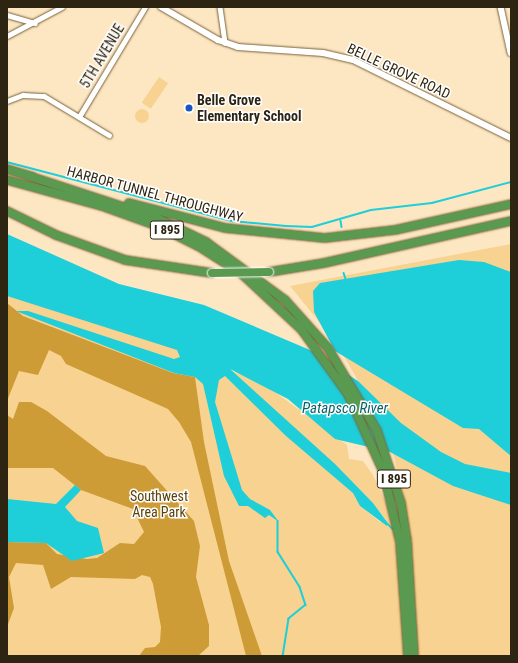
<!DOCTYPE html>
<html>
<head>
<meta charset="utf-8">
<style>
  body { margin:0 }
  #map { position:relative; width:518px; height:663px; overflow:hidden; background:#fde7c3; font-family:"Roboto Condensed",sans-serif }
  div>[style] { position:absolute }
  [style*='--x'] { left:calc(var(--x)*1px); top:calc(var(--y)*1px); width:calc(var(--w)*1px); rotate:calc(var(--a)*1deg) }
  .green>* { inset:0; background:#f8d290; transform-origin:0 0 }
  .round { border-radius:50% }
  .forest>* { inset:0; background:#ce9c37 }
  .water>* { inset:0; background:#1eced8 }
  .stream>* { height:1.5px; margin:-0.75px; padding:0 0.75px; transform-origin:0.75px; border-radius:0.75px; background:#1eced8 }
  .roads { filter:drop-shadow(0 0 1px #796237) drop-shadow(0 0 1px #796237) }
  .minor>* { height:4.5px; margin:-2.25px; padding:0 2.25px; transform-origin:2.25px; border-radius:2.25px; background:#fff }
  .tertiary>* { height:5.5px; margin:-2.75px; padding:0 2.75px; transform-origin:2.75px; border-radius:2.75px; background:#fff }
  .secondary>* { height:6px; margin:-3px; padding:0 3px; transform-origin:3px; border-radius:3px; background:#fff }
  .motorway>* { height:8px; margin:-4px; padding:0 4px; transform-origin:4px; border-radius:4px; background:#5a9a50 }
  .bridges { filter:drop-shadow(0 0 1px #fff) drop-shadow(0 0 1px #fff) }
  .motorway-bridge>* { height:8px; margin:-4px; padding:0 4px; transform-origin:4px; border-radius:4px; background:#5a9a50 }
  .dots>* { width:11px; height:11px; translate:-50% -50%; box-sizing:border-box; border:2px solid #fff; border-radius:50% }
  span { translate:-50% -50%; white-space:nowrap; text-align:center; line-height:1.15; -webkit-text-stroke:3px #fff; paint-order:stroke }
  .shield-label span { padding:1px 3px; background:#fff; border:1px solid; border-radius:3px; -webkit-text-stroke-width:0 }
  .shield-label { font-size:13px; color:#2e2412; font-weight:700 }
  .street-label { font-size:14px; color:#2e2412 }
  .poi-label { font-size:14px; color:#2e2412; font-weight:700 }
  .left { translate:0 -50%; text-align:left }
  .park-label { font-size:14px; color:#5b410a }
  .water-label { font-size:15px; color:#086469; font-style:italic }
  .frame { position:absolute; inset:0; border:8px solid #2e2412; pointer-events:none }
</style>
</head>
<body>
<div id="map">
  <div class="green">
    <i style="left:159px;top:77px;width:11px;height:31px;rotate:34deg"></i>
    <i class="round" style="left:135px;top:109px;width:14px;height:14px"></i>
    <i style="clip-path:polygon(evenodd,511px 244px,511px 656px,7px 656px,7px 296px,157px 341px,264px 384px,347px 445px,349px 459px,363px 461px,373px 475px,393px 518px,406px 520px,395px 460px,382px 423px,337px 344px,290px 286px,511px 244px,352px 482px,373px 503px,386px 520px,380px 522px,360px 506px,352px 482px)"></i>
  </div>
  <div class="forest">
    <i style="clip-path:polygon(7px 303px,23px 316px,173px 373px,195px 377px,204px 442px,229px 561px,262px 656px,246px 656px,191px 442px,179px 422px,168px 409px,66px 364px,61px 356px,49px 350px,38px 375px,19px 371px,7px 401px)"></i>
    <i style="clip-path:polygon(19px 402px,31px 402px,47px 411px,106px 456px,145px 466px,194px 521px,200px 546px,196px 577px,209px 625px,209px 646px,198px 656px,139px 656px,145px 648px,155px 647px,160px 642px,161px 627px,153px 584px,150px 577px,142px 575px,135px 579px,71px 577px,51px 589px,43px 565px,16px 563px,9px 577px,14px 608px,7px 627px,7px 542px,46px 543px,57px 554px,87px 559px,97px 558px,120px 543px,134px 544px,144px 532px,133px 509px,81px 490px,53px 468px,7px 468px,7px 415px,13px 419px)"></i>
  </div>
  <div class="water">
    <i style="clip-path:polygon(7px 234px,119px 284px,204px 305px,310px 350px,358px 381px,401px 423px,441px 452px,465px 464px,511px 473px,511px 505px,453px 486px,390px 452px,335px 439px,288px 399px,230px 369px,335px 464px,373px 503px,387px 522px,387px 526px,360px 506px,353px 493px,286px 436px,225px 376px,219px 380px,215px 402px,242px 490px,250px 499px,270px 510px,279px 522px,269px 515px,265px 518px,248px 506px,239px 506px,224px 476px,203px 384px,195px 377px,174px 373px,16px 311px,28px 311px,174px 359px,180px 357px,177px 350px,7px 296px)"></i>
    <i style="clip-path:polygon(459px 260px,484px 262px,511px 272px,511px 456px,479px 429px,463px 428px,335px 351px,314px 312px,313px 291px,320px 283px)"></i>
    <i style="clip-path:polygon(75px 485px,81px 490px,65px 507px,77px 521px,98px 528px,104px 553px,72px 561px,46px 543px,7px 542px,7px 499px,56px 504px)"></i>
  </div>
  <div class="stream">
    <i style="--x:7;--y:162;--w:233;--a:14.7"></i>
    <i style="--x:232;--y:221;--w:54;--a:5.3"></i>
    <i style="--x:286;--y:226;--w:26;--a:2"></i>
    <i style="--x:312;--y:227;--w:61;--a:-16.1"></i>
    <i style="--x:371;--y:210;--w:61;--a:-6.5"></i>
    <i style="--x:432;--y:203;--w:82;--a:-14.9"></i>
    <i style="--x:341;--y:221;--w:6;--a:81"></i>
    <i style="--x:344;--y:273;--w:6;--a:72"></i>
    <i style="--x:278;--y:521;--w:31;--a:90"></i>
    <i style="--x:278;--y:552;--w:41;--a:57.8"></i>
    <i style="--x:300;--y:587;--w:19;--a:72"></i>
    <i style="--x:306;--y:605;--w:22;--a:141"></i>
    <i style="--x:289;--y:619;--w:37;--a:99"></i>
    <i style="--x:386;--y:522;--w:10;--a:45"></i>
  </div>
  <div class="roads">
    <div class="minor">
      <i style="--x:220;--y:7;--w:36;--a:82"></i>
      <i style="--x:7;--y:15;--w:29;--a:16"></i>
      <i style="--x:7;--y:36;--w:62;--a:-27.8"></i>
      <i style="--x:7;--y:101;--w:17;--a:-21"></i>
      <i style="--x:23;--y:95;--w:21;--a:3"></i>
      <i style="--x:44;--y:96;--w:76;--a:31"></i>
      <i style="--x:79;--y:117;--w:128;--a:-59"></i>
    </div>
    <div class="tertiary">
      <i style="--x:501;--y:7;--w:47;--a:77.7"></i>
    </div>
    <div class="secondary">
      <i style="--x:161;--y:7;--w:66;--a:30.1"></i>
      <i style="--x:218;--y:40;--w:21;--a:19"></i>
      <i style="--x:238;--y:47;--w:85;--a:4"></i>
      <i style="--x:323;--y:53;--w:31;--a:13"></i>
      <i style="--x:353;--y:60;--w:176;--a:26.3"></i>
    </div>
    <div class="motorway">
      <i style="--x:7;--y:169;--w:27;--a:17"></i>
      <i style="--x:29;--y:176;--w:135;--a:18.2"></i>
      <i style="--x:157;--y:218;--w:55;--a:26.1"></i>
      <i style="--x:206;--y:242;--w:98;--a:36.3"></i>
      <i style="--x:285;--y:300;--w:64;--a:48.1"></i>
      <i style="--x:328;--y:348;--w:96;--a:59.4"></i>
      <i style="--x:377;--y:431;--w:76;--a:71.6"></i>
      <i style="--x:401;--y:503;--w:37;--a:81"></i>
      <i style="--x:407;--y:540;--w:116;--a:86.5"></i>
      <i style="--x:7;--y:180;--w:98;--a:15.3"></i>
      <i style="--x:102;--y:206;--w:62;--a:19.9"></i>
      <i style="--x:160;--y:227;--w:42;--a:26.6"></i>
      <i style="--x:198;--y:246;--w:52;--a:32.5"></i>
      <i style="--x:242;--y:274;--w:81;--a:43"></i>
      <i style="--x:301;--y:329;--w:80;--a:54.1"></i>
      <i style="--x:348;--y:394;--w:85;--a:65.6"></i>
      <i style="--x:383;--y:471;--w:73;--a:76.5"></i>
      <i style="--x:400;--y:542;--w:114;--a:86"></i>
      <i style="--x:129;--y:203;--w:99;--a:14.6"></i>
      <i style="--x:225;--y:228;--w:100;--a:5.7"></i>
      <i style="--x:325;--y:238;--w:70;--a:-6.5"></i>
      <i style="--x:395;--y:230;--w:119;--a:-12.6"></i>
      <i style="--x:7;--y:211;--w:55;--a:26.1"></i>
      <i style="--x:56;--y:235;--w:73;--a:19.9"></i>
      <i style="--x:125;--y:260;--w:88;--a:8.5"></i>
      <i style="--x:269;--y:272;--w:56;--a:-9.3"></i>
      <i style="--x:324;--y:263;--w:192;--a:-12.7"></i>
    </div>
  </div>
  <div class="bridges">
    <div class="motorway-bridge">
      <i style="--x:212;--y:273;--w:57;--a:-1"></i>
    </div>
  </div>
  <div class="dots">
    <i style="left:189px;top:108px;background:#1955c1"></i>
  </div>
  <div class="shield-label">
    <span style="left:167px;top:230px">I 895</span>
    <span style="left:394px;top:479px">I 895</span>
  </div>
  <div class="street-label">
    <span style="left:102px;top:56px;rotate:-59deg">5TH AVENUE</span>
    <span style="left:399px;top:71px;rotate:25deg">BELLE GROVE ROAD</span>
    <span style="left:155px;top:194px;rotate:15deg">HARBOR TUNNEL THROUGHWAY</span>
  </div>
  <div class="poi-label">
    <span class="left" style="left:197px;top:108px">Belle Grove<br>Elementary School</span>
  </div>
  <div class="park-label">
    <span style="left:159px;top:504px">Southwest<br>Area Park</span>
  </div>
  <div class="water-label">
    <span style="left:345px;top:409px">Patapsco River</span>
  </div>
  <div class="frame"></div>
</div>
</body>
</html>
